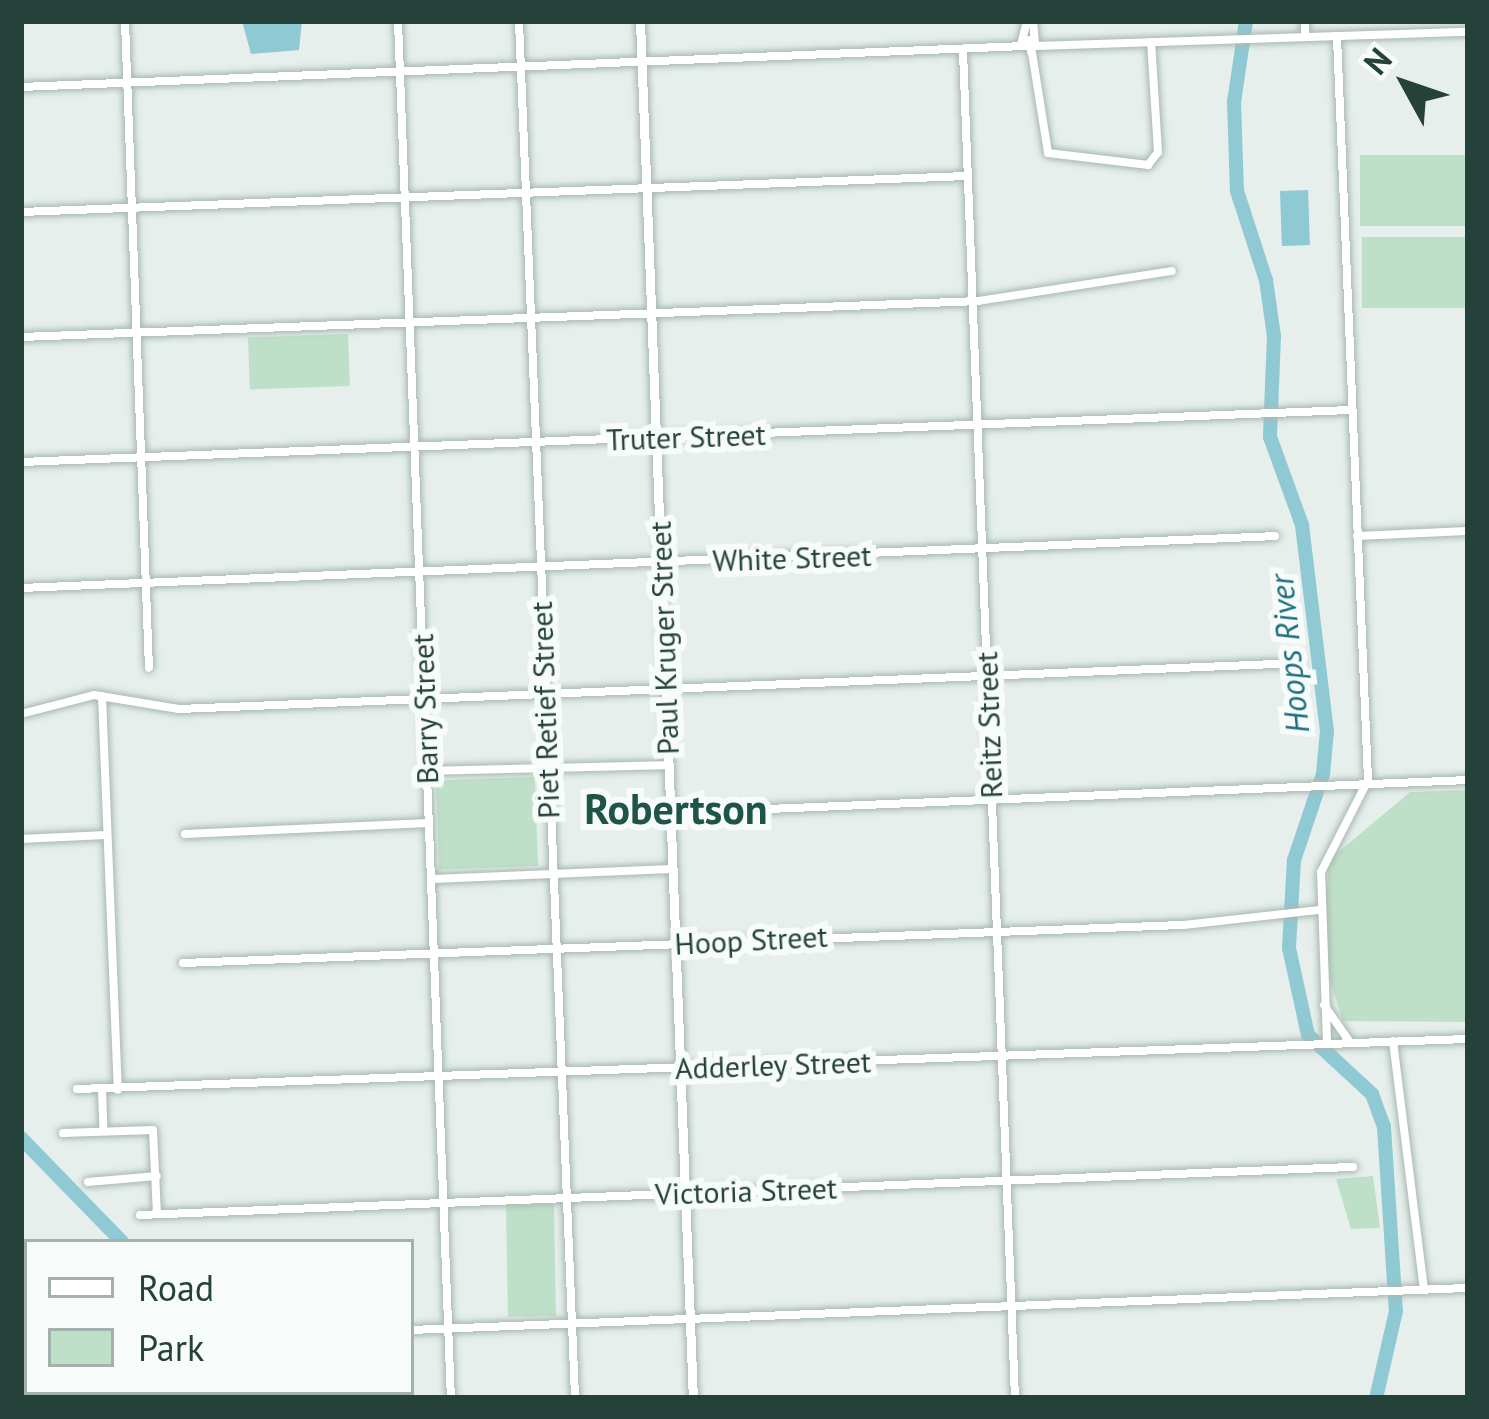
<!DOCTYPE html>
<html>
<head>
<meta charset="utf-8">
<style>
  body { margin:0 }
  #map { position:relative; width:1489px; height:1419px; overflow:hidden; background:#e6efeb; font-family:"PT Sans",sans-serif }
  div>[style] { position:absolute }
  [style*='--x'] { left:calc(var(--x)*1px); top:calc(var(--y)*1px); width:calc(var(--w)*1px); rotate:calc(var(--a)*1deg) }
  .green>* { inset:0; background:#bfe0c8; transform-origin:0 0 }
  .water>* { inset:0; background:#8ec9d4; transform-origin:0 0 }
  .river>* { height:14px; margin:-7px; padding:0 7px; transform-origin:7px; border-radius:7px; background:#8ec9d4 }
  .roads { filter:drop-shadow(0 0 3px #a8b8b2) drop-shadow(0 0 3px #a8b8b2) }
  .minor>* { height:8px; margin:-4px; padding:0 4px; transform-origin:4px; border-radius:4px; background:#fff }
  .tertiary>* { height:9px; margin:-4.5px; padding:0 4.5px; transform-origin:4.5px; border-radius:4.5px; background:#fff }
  span { translate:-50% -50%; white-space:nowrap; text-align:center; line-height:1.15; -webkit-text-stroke:12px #f7fbf9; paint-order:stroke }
  .street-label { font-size:30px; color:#24423a }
  .water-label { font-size:33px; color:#1c6f80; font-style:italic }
  .district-label { font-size:42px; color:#1f5548; font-weight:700 }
  .frame { position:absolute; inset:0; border:24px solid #24423a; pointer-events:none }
  .legend { position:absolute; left:24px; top:1239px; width:390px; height:156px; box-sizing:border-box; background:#f7fbf9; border:3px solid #a3b1ad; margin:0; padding:15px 21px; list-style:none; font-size:36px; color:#24423a }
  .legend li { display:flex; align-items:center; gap:24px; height:60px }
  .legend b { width:60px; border:3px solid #a3b1ad }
  .north { position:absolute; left:1345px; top:24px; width:120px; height:120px; -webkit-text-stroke:9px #f7fbf9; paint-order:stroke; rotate:310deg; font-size:33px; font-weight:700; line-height:48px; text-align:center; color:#24423a }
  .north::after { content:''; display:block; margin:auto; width:42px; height:54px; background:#24423a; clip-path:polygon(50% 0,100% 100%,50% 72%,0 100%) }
</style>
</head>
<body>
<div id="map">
  <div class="green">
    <i style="left:1468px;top:155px;width:71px;height:108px;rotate:90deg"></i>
    <i style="left:1468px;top:237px;width:71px;height:106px;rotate:90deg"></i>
    <i style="left:348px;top:334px;width:52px;height:100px;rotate:88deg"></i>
    <i style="left:535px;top:777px;width:89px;height:99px;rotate:88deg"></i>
    <i style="clip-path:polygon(1468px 790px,1468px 1022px,1343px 1021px,1322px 955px,1329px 860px,1410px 792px)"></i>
    <i style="clip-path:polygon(1373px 1176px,1380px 1228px,1351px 1229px,1336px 1179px)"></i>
    <i style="left:554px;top:1204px;width:112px;height:48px;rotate:89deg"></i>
  </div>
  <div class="water">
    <i style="clip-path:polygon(242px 21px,302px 21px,299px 50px,251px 54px)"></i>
    <i style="left:1308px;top:190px;width:55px;height:28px;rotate:88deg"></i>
  </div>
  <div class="river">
    <i style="--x:1246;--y:21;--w:82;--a:98.4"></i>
    <i style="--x:1234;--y:102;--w:89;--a:88.1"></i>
    <i style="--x:1237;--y:191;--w:94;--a:72"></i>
    <i style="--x:1266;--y:280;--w:57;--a:81.9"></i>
    <i style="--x:1274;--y:336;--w:101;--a:92.3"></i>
    <i style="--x:1270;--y:437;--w:94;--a:70"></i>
    <i style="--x:1302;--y:525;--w:208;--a:83.1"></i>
    <i style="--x:1327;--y:731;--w:43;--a:95.3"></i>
    <i style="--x:1323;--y:774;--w:91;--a:108.6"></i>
    <i style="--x:1294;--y:860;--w:88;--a:93.3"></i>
    <i style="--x:1289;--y:948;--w:89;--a:77.7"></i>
    <i style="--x:1308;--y:1035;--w:87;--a:42.7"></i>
    <i style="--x:1372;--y:1094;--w:35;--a:70"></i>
    <i style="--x:1384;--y:1127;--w:184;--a:86.3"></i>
    <i style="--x:1396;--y:1311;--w:89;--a:102.9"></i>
    <i style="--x:21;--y:1138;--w:145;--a:45.8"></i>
    <i style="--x:221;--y:1392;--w:6;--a:72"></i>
  </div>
  <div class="roads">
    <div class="minor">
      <i style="--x:125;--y:21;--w:647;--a:87.88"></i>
      <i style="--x:398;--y:21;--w:1378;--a:87.8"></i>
      <i style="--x:519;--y:21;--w:1378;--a:87.67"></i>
      <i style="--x:1033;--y:21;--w:21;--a:85"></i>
      <i style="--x:1305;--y:21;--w:15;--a:90"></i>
      <i style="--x:1021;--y:45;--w:25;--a:-76"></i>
      <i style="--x:1036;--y:46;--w:432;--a:-1.9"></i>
      <i style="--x:963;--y:51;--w:1348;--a:87.79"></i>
      <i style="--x:1031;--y:52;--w:12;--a:-95"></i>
      <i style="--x:1030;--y:40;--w:114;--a:80.9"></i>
      <i style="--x:1048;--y:153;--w:101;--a:6.8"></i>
      <i style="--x:1148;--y:165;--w:16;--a:-52"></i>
      <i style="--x:1158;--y:152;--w:110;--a:-93.6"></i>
      <i style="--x:21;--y:87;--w:1005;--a:-2.34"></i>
      <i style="--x:21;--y:212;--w:948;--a:-2.18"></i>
      <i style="--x:21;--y:337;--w:958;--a:-2.15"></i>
      <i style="--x:978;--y:301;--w:196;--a:-8.8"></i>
      <i style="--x:21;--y:462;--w:1332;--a:-2.24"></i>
      <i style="--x:1357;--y:536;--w:111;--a:-2.6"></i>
      <i style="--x:21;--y:588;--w:1255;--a:-2.37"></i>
      <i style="--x:102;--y:696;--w:394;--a:87.7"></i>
      <i style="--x:21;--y:714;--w:75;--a:-14.6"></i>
      <i style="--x:94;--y:695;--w:86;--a:9.4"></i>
      <i style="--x:179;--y:709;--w:1122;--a:-2.35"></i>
      <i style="--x:428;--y:771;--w:241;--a:-1.4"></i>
      <i style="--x:671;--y:813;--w:798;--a:-2.37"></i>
      <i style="--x:185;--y:834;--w:244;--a:-2.6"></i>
      <i style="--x:21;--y:839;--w:85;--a:-2.7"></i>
      <i style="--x:431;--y:879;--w:242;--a:-2.4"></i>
      <i style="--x:183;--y:963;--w:1001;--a:-2.18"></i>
      <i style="--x:1183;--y:925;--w:136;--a:-6.3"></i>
      <i style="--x:1324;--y:1005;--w:44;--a:55.2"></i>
      <i style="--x:1393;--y:1041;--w:250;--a:82.9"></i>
      <i style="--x:1327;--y:1042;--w:170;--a:-92"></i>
      <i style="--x:1321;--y:872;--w:103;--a:-62.9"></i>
      <i style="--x:1368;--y:780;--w:745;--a:-92.39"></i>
      <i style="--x:77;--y:1089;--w:1392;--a:-2.06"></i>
      <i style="--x:102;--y:1090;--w:38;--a:88"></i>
      <i style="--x:63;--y:1133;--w:90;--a:-1.9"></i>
      <i style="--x:153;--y:1130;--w:84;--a:87.3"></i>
      <i style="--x:88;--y:1182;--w:69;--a:-5"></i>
      <i style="--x:140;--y:1215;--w:1214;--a:-2.27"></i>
      <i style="--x:411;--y:1330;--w:1058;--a:-2.28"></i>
    </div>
    <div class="tertiary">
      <i style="--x:640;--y:21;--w:1378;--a:87.8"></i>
    </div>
  </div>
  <div class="street-label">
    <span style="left:686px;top:437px;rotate:-2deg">Truter Street</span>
    <span style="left:792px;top:558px;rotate:-2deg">White Street</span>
    <span style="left:664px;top:638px;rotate:-92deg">Paul Kruger Street</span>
    <span style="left:425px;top:709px;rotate:-92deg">Barry Street</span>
    <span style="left:545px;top:710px;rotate:-92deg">Piet Retief Street</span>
    <span style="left:989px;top:725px;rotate:-92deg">Reitz Street</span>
    <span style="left:751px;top:940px;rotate:-3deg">Hoop Street</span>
    <span style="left:773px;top:1065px;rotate:-2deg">Adderley Street</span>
    <span style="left:746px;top:1191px;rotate:-2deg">Victoria Street</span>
  </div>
  <div class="water-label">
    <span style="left:1289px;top:654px;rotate:-96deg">Hoops River</span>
  </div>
  <div class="district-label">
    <span style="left:676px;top:809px">Robertson</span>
  </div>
  <div class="frame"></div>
  <ul class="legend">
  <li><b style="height:15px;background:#fff"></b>Road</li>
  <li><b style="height:33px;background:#bfe0c8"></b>Park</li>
  </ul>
  <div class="north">N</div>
</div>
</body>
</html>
